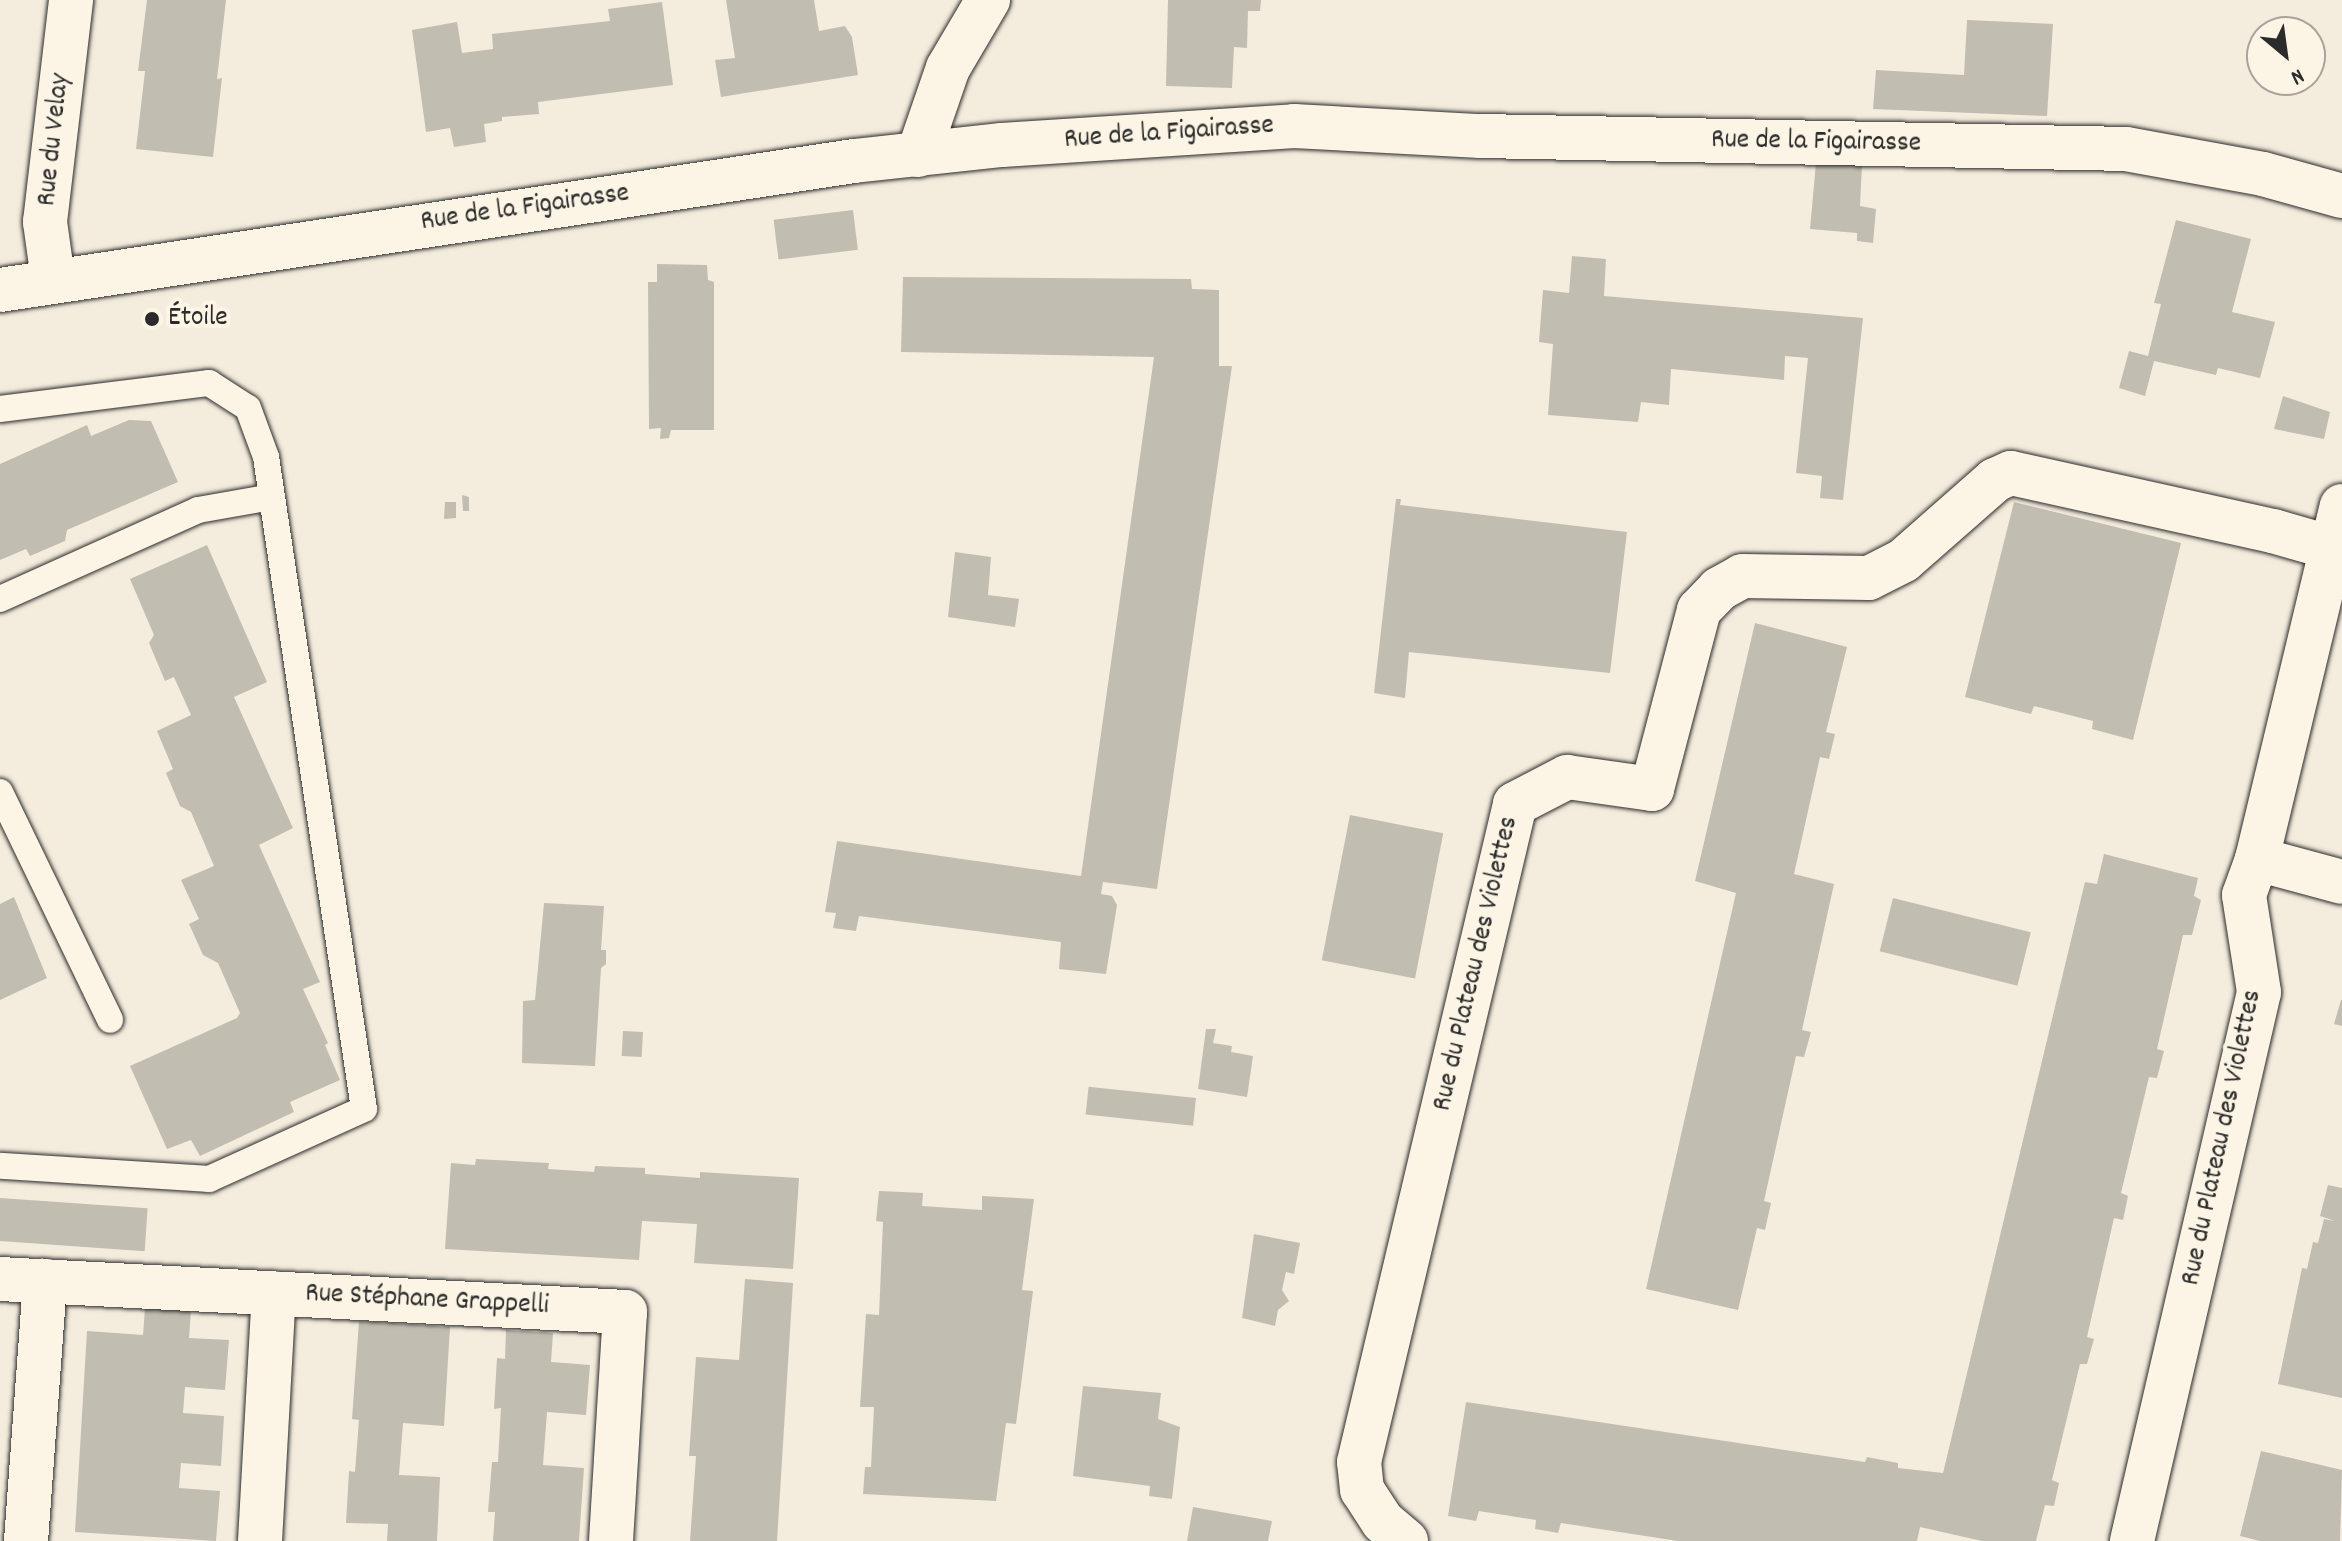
<!DOCTYPE html>
<html>
<head>
<meta charset="utf-8">
<style>
  body { margin:0 }
  #map { position:relative; width:2342px; height:1541px; overflow:hidden; background:#f4edde; font-family:Dekko,sans-serif }
  div>[style] { position:absolute }
  [style*='--x'] { left:calc(var(--x)*1px); top:calc(var(--y)*1px); width:calc(var(--w)*1px); rotate:calc(var(--a)*1deg) }
  .building>* { inset:0; background:#c2bdb1; transform-origin:0 0 }
  .roads { filter:drop-shadow(0 0 2px #2b2b2b) drop-shadow(0 0 2px #2b2b2b) }
  .lane>* { height:26px; margin:-13px; padding:0 13px; transform-origin:13px; border-radius:13px; background:#fcf5e5 }
  .street>* { height:44px; margin:-22px; padding:0 22px; transform-origin:22px; border-radius:22px; background:#fcf5e5 }
  .dots>* { width:22px; height:22px; translate:-50% -50%; box-sizing:border-box; border:4px solid #fcf5e5; border-radius:50% }
  span { translate:-50% -50%; white-space:nowrap; text-align:center; line-height:1.15; -webkit-text-stroke:8px #fcf5e5; paint-order:stroke }
  .street-label { font-size:28px; color:#2b2b2b }
  .poi-label { font-size:28px; color:#2b2b2b }
  .left { translate:0 -50%; text-align:left }
  .north { position:absolute; left:2246px; top:16px; width:80px; height:80px; box-sizing:border-box; background:#fcf5e5; border:2px solid #a8a49b; border-radius:50%; rotate:151deg; font-size:22px; font-weight:700; line-height:32px; text-align:center; color:#2b2b2b }
  .north::after { content:''; display:block; margin:auto; width:28px; height:36px; background:#2b2b2b; clip-path:polygon(50% 0,100% 100%,50% 72%,0 100%) }
</style>
</head>
<body>
<div id="map">
  <div class="building">
    <i style="clip-path:polygon(147px 0,226px 0,217px 79px,222px 78px,213px 157px,136px 149px,145px 71px,138px 71px)"></i>
    <i style="clip-path:polygon(726px 0,814px 0,819px 31px,845px 26px,852px 37px,858px 75px,721px 97px,715px 60px,735px 58px)"></i>
    <i style="clip-path:polygon(1168px 0,1261px 0,1260px 11px,1248px 11px,1247px 48px,1234px 47px,1232px 88px,1166px 86px)"></i>
    <i style="clip-path:polygon(662px 2px,673px 85px,538px 102px,539px 114px,502px 117px,502px 121px,484px 124px,486px 142px,454px 147px,450px 128px,426px 132px,412px 30px,457px 22px,462px 53px,493px 49px,492px 34px,610px 21px,608px 9px)"></i>
    <i style="clip-path:polygon(1967px 20px,2053px 24px,2047px 116px,1873px 109px,1876px 70px,1964px 75px)"></i>
    <i style="clip-path:polygon(1816px 163px,1862px 165px,1860px 206px,1876px 209px,1873px 243px,1857px 241px,1857px 233px,1810px 229px)"></i>
    <i style="left:853px;top:210px;width:40px;height:80px;rotate:83deg"></i>
    <i style="clip-path:polygon(2176px 220px,2251px 239px,2232px 312px,2275px 322px,2260px 378px,2218px 368px,2216px 375px,2154px 361px,2145px 396px,2119px 388px,2129px 351px,2148px 356px,2161px 304px,2154px 303px)"></i>
    <i style="clip-path:polygon(1572px 256px,1606px 259px,1604px 296px,1863px 318px,1843px 500px,1820px 498px,1822px 476px,1796px 473px,1808px 358px,1785px 356px,1784px 380px,1671px 369px,1669px 405px,1641px 402px,1638px 422px,1548px 415px,1553px 344px,1539px 342px,1543px 290px,1569px 293px)"></i>
    <i style="clip-path:polygon(657px 264px,707px 265px,708px 280px,714px 282px,714px 430px,671px 430px,669px 438px,660px 439px,661px 428px,649px 429px,648px 282px,657px 282px)"></i>
    <i style="clip-path:polygon(903px 277px,1191px 279px,1192px 289px,1219px 290px,1219px 366px,1232px 366px,1157px 889px,1103px 882px,1101px 894px,1112px 896px,1117px 905px,1106px 974px,1059px 969px,1061px 942px,859px 916px,856px 931px,833px 928px,836px 913px,825px 912px,837px 841px,1081px 876px,1154px 357px,901px 352px)"></i>
    <i style="clip-path:polygon(2283px 396px,2330px 412px,2324px 439px,2274px 429px)"></i>
    <i style="clip-path:polygon(129px 420px,151px 421px,178px 482px,67px 530px,65px 541px,30px 556px,26px 549px,0 560px,0 464px,87px 425px,91px 436px)"></i>
    <i style="clip-path:polygon(462px 495px,469px 497px,469px 511px,463px 511px)"></i>
    <i style="clip-path:polygon(1396px 499px,1401px 499px,1400px 505px,1627px 532px,1610px 673px,1409px 652px,1405px 698px,1374px 693px)"></i>
    <i style="clip-path:polygon(445px 502px,456px 502px,456px 518px,444px 519px)"></i>
    <i style="clip-path:polygon(2014px 502px,2181px 543px,2133px 740px,2092px 729px,2093px 721px,2034px 706px,2031px 714px,1965px 697px)"></i>
    <i style="clip-path:polygon(207px 545px,267px 682px,234px 697px,293px 828px,259px 845px,320px 982px,303px 989px,328px 1043px,325px 1045px,340px 1080px,290px 1102px,294px 1112px,200px 1156px,191px 1140px,167px 1149px,130px 1066px,237px 1018px,240px 1013px,218px 963px,203px 955px,189px 924px,199px 919px,181px 880px,214px 866px,191px 812px,180px 806px,166px 773px,173px 769px,157px 731px,191px 715px,174px 677px,165px 681px,149px 643px,154px 635px,130px 579px)"></i>
    <i style="clip-path:polygon(955px 552px,991px 557px,988px 595px,1019px 599px,1015px 627px,948px 617px)"></i>
    <i style="clip-path:polygon(1755px 623px,1847px 647px,1826px 732px,1835px 734px,1829px 759px,1820px 757px,1794px 874px,1834px 884px,1802px 1030px,1811px 1032px,1804px 1057px,1796px 1056px,1764px 1201px,1771px 1203px,1765px 1230px,1757px 1228px,1738px 1310px,1646px 1289px,1736px 893px,1695px 881px)"></i>
    <i style="left:1350px;top:815px;width:95px;height:148px;rotate:11deg"></i>
    <i style="clip-path:polygon(2104px 854px,2198px 878px,2194px 896px,2201px 900px,2192px 935px,2183px 935px,2157px 1049px,2164px 1051px,2157px 1078px,2149px 1077px,2121px 1193px,2128px 1196px,2123px 1220px,2114px 1218px,2087px 1337px,2094px 1339px,2087px 1364px,2080px 1364px,2052px 1480px,2059px 1483px,2054px 1506px,2045px 1505px,2036px 1541px,1982px 1541px,1920px 1527px,1917px 1541px,1678px 1541px,1561px 1523px,1558px 1533px,1547px 1531px,1535px 1529px,1536px 1520px,1479px 1511px,1476px 1521px,1448px 1516px,1466px 1402px,1865px 1462px,1867px 1457px,1898px 1463px,1898px 1468px,1943px 1473px,2085px 882px,2097px 884px)"></i>
    <i style="clip-path:polygon(14px 897px,47px 978px,0 1000px,0 904px)"></i>
    <i style="left:1893px;top:898px;width:142px;height:55px;rotate:14deg"></i>
    <i style="clip-path:polygon(544px 903px,604px 906px,601px 950px,606px 950px,606px 964px,601px 968px,595px 1066px,522px 1063px,523px 1001px,535px 1000px)"></i>
    <i style="clip-path:polygon(2341px 1000px,2342px 1000px,2342px 1026px,2334px 1024px)"></i>
    <i style="clip-path:polygon(1206px 1029px,1216px 1029px,1213px 1043px,1232px 1046px,1231px 1052px,1253px 1056px,1247px 1097px,1198px 1089px)"></i>
    <i style="left:623px;top:1031px;width:20px;height:25px;rotate:3deg"></i>
    <i style="left:1196px;top:1098px;width:28px;height:108px;rotate:96deg"></i>
    <i style="clip-path:polygon(476px 1159px,549px 1163px,548px 1169px,594px 1172px,595px 1166px,645px 1168px,645px 1174px,700px 1178px,700px 1172px,799px 1178px,793px 1269px,694px 1263px,697px 1224px,642px 1221px,639px 1260px,445px 1249px,451px 1163px,475px 1165px)"></i>
    <i style="clip-path:polygon(2328px 1185px,2342px 1188px,2342px 1398px,2278px 1384px,2302px 1268px,2307px 1269px,2313px 1242px,2318px 1243px,2324px 1219px,2335px 1221px,2320px 1216px)"></i>
    <i style="clip-path:polygon(879px 1191px,923px 1193px,922px 1206px,982px 1210px,982px 1196px,1034px 1199px,1022px 1290px,1033px 1291px,1016px 1424px,1006px 1423px,996px 1501px,863px 1494px,865px 1467px,871px 1467px,874px 1407px,860px 1407px,866px 1314px,879px 1315px,883px 1222px,876px 1221px)"></i>
    <i style="left:0;top:1198px;width:148px;height:43px;rotate:4deg"></i>
    <i style="clip-path:polygon(1254px 1234px,1300px 1243px,1294px 1274px,1286px 1272px,1282px 1290px,1289px 1301px,1278px 1310px,1275px 1326px,1242px 1318px)"></i>
    <i style="clip-path:polygon(745px 1279px,793px 1283px,777px 1541px,690px 1541px,696px 1456px,689px 1456px,696px 1357px,739px 1360px)"></i>
    <i style="clip-path:polygon(145px 1308px,191px 1310px,189px 1338px,229px 1340px,225px 1390px,185px 1387px,183px 1413px,224px 1416px,221px 1466px,181px 1463px,179px 1488px,220px 1491px,216px 1541px,75px 1532px,87px 1331px,143px 1335px)"></i>
    <i style="clip-path:polygon(359px 1321px,450px 1327px,444px 1426px,403px 1423px,399px 1475px,440px 1477px,437px 1541px,387px 1541px,388px 1524px,346px 1523px,349px 1471px,355px 1472px,359px 1420px,352px 1419px)"></i>
    <i style="clip-path:polygon(506px 1330px,553px 1333px,551px 1362px,590px 1365px,586px 1415px,547px 1412px,543px 1465px,584px 1468px,579px 1541px,493px 1541px,495px 1512px,488px 1512px,492px 1462px,498px 1462px,501px 1408px,494px 1409px,497px 1358px,505px 1359px)"></i>
    <i style="clip-path:polygon(1083px 1386px,1161px 1393px,1158px 1419px,1180px 1427px,1172px 1499px,1149px 1496px,1150px 1486px,1073px 1476px)"></i>
    <i style="clip-path:polygon(2261px 1451px,2342px 1470px,2340px 1541px,2260px 1541px,2240px 1536px)"></i>
    <i style="clip-path:polygon(1193px 1507px,1272px 1521px,1268px 1541px,1187px 1541px)"></i>
  </div>
  <div class="roads">
    <div class="lane">
      <i style="--x:0;--y:409;--w:211;--a:-7.1"></i>
      <i style="--x:209;--y:383;--w:46;--a:32.7"></i>
      <i style="--x:248;--y:408;--w:52;--a:69.8"></i>
      <i style="--x:266;--y:457;--w:659;--a:81.45"></i>
      <i style="--x:364;--y:1109;--w:170;--a:155.7"></i>
      <i style="--x:209;--y:1179;--w:209;--a:-176.4"></i>
      <i style="--x:0;--y:599;--w:217;--a:-24.2"></i>
      <i style="--x:198;--y:510;--w:75;--a:-10"></i>
      <i style="--x:0;--y:792;--w:253;--a:64.2"></i>
    </div>
    <div class="street">
      <i style="--x:918;--y:155;--w:92;--a:-71"></i>
      <i style="--x:948;--y:68;--w:79;--a:-59.5"></i>
      <i style="--x:53;--y:279;--w:58;--a:-98"></i>
      <i style="--x:45;--y:222;--w:224;--a:-83.3"></i>
      <i style="--x:0;--y:290;--w:864;--a:-8.59"></i>
      <i style="--x:854;--y:161;--w:149;--a:-6.2"></i>
      <i style="--x:1002;--y:145;--w:293;--a:-3.7"></i>
      <i style="--x:1294;--y:126;--w:187;--a:3.1"></i>
      <i style="--x:1481;--y:136;--w:645;--a:1.15"></i>
      <i style="--x:2126;--y:149;--w:139;--a:10.3"></i>
      <i style="--x:2263;--y:174;--w:82;--a:15.6"></i>
      <i style="--x:2257;--y:859;--w:88;--a:15.1"></i>
      <i style="--x:0;--y:1279;--w:626;--a:3.02"></i>
      <i style="--x:625;--y:1312;--w:229;--a:93.5"></i>
      <i style="--x:26;--y:1541;--w:261;--a:-85.8"></i>
      <i style="--x:260;--y:1541;--w:248;--a:-86.8"></i>
      <i style="--x:1406;--y:1541;--w:30;--a:-140"></i>
      <i style="--x:1383;--y:1522;--w:38;--a:-123"></i>
      <i style="--x:1362;--y:1490;--w:28;--a:-96"></i>
      <i style="--x:1359;--y:1462;--w:676;--a:-76.66"></i>
      <i style="--x:1515;--y:804;--w:59;--a:-27.4"></i>
      <i style="--x:1567;--y:777;--w:86;--a:8"></i>
      <i style="--x:1652;--y:789;--w:185;--a:-75.3"></i>
      <i style="--x:1699;--y:610;--w:29;--a:-46"></i>
      <i style="--x:1719;--y:589;--w:26;--a:-29"></i>
      <i style="--x:1742;--y:576;--w:127;--a:0.9"></i>
      <i style="--x:1869;--y:578;--w:39;--a:-27"></i>
      <i style="--x:1904;--y:560;--w:121;--a:-41.3"></i>
      <i style="--x:1995;--y:480;--w:17;--a:-24"></i>
      <i style="--x:2011;--y:473;--w:268;--a:12.5"></i>
      <i style="--x:2273;--y:531;--w:61;--a:16.1"></i>
      <i style="--x:2132;--y:1541;--w:563;--a:-76.97"></i>
      <i style="--x:2259;--y:992;--w:98;--a:-98.8"></i>
      <i style="--x:2244;--y:895;--w:38;--a:-70"></i>
      <i style="--x:2257;--y:859;--w:363;--a:-76.5"></i>
    </div>
  </div>
  <div class="dots">
    <i style="left:152px;top:319px;background:#2b2b2b"></i>
  </div>
  <div class="street-label">
    <span style="left:1169px;top:134px;rotate:-4deg">Rue de la Figairasse</span>
    <span style="left:55px;top:140px;rotate:-84deg">Rue du Velay</span>
    <span style="left:1816px;top:143px;rotate:1deg">Rue de la Figairasse</span>
    <span style="left:525px;top:209px;rotate:-8deg">Rue de la Figairasse</span>
    <span style="left:1477px;top:964px;rotate:-77deg">Rue du Plateau des Violettes</span>
    <span style="left:2223px;top:1138px;rotate:-78deg">Rue du Plateau des Violettes</span>
    <span style="left:427px;top:1301px;rotate:3deg">Rue Stéphane Grappelli</span>
  </div>
  <div class="poi-label">
    <span class="left" style="left:168px;top:319px">Étoile</span>
  </div>
  <div class="north">N</div>
</div>
</body>
</html>
